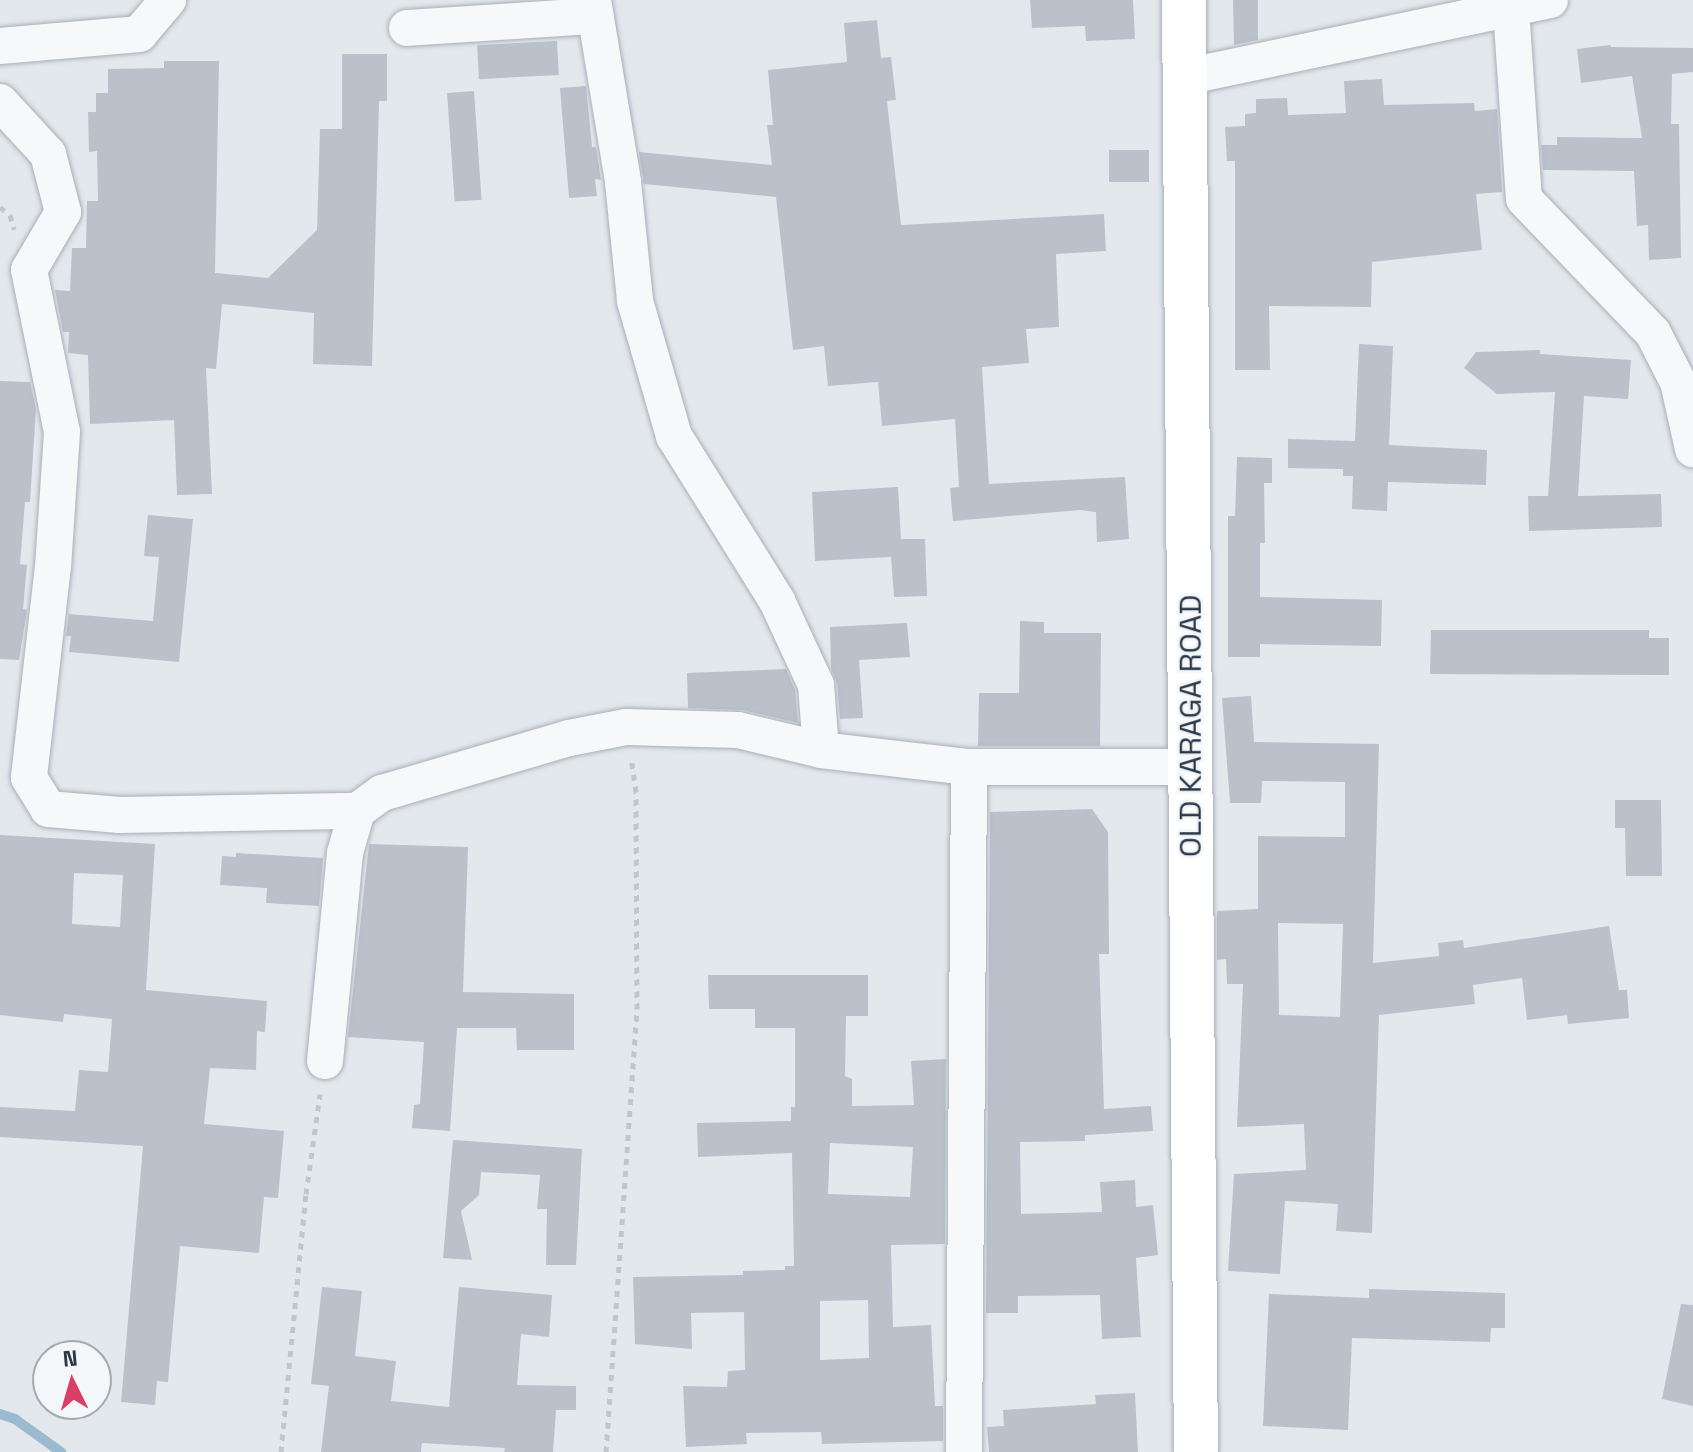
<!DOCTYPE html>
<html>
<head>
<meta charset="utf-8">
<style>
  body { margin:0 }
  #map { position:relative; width:1693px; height:1452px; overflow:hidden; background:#e3e8ed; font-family:"Space Grotesk",sans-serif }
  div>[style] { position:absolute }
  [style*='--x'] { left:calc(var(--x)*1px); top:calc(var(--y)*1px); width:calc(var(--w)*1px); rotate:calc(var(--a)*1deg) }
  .stream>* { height:10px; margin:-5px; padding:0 5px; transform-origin:5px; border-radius:5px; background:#9cbacf }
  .building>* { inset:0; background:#bac1cb; transform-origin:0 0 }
  .path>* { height:5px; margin-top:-2.5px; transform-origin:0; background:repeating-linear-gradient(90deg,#c1c6cb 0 6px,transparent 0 12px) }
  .roads { filter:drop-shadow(0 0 2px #a7afb8) drop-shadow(0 0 2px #a7afb8) }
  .street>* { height:36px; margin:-18px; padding:0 18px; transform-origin:18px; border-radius:18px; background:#f7f8fa }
  .secondary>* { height:44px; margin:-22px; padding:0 22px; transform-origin:22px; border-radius:22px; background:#fff }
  span { translate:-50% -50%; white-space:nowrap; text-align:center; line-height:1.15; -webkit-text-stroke:6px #f4f7f9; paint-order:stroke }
  .street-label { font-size:30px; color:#293747 }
  .north { position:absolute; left:32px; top:1340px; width:80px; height:80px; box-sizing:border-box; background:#f4f7f9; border:2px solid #a3aab2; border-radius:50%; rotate:355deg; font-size:22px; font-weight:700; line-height:32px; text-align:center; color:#293747 }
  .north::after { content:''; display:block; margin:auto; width:28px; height:36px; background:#db3f65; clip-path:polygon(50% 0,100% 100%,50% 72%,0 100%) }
</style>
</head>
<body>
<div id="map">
  <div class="stream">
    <i style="--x:0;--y:1414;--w:16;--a:18"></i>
    <i style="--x:15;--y:1419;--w:57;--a:35.7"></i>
  </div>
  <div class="building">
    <i style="clip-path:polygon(1030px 0,1133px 0,1135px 39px,1086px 41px,1085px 26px,1032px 28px)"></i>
    <i style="clip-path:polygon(1233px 0,1258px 0,1258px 40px,1234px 45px)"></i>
    <i style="clip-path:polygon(877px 20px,881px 58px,891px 57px,896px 100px,887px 101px,901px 225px,1104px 214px,1106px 251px,1056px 254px,1059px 327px,1026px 329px,1029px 363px,982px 367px,989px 484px,1125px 477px,1129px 539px,1097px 542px,1096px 512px,1080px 510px,953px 521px,950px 488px,959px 487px,955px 419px,882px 426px,878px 382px,828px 386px,824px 346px,793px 350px,776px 197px,644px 184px,639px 152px,772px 165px,767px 125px,773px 125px,768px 70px,847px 62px,844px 23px)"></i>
    <i style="left:557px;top:41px;width:34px;height:80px;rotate:87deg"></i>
    <i style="clip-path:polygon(1610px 45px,1611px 47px,1693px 48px,1693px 72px,1672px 74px,1671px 124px,1679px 124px,1681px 258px,1649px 260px,1648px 225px,1637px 226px,1634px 171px,1543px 170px,1541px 145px,1557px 145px,1557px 137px,1642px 138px,1632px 76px,1581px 83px,1577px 49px)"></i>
    <i style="clip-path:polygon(342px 54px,387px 54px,387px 101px,379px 101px,372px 366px,313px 364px,314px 313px,222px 304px,216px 369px,206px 368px,212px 494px,177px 495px,174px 420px,90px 424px,88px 355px,68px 353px,69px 332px,63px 332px,55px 290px,70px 291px,72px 248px,86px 248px,87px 201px,98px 201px,97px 151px,89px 152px,88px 112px,96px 112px,96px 93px,108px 93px,108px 69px,164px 68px,164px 61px,219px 61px,215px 273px,268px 278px,317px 230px,320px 129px,342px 129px)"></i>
    <i style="clip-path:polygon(1382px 79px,1384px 105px,1474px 103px,1475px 111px,1497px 109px,1502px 192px,1476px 194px,1482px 250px,1372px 262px,1371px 307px,1269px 306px,1270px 370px,1235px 370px,1235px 161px,1227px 161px,1225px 127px,1245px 126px,1245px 114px,1256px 113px,1256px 99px,1287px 98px,1288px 115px,1346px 113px,1344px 81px)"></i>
    <i style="clip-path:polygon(586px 86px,592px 147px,596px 147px,601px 180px,595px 179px,597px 196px,569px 198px,560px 88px)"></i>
    <i style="left:474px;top:91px;width:109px;height:27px;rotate:86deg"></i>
    <i style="left:1109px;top:150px;width:40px;height:32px"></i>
    <i style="clip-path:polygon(1359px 344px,1393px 346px,1389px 445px,1487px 450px,1486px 485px,1388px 482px,1387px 511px,1352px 509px,1353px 476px,1343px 476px,1343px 469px,1288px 468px,1288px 439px,1355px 441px)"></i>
    <i style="clip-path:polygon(1540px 350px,1540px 354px,1631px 360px,1628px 399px,1584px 396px,1578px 496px,1661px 494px,1662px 527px,1529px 531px,1528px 496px,1548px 496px,1555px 392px,1497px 394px,1464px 368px,1476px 352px)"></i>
    <i style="clip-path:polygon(0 381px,30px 382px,36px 409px,30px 502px,25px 502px,20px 564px,27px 565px,23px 609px,27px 610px,19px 660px,0 659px)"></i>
    <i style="clip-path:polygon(1237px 457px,1272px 458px,1272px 483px,1264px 483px,1265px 543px,1260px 543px,1260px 597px,1382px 600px,1381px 646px,1260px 644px,1260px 657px,1228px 657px,1228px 516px,1235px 516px)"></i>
    <i style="clip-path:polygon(898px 487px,901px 539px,925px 539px,927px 596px,894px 597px,891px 557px,815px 561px,812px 492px)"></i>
    <i style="clip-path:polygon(148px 515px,193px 519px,179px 662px,69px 652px,71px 636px,66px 636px,69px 614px,153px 621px,159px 557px,144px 556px)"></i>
    <i style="clip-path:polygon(1020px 621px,1044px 622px,1044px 633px,1101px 633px,1100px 746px,978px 746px,979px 693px,1019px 693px)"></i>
    <i style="clip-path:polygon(907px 623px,910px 657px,859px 660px,863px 718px,840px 719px,837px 683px,831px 668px,830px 627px)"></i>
    <i style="clip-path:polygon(1431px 630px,1649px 630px,1649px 638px,1669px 638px,1669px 675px,1430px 674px)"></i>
    <i style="clip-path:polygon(786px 669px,795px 690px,798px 723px,743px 710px,688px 708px,687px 673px)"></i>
    <i style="clip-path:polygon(evenodd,1251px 696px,1254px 742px,1379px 744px,1373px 963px,1439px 956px,1438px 943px,1463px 940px,1464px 948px,1609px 926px,1619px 990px,1627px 990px,1629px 1018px,1568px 1024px,1567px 1015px,1527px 1020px,1522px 978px,1473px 985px,1475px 1004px,1379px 1015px,1372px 1233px,1336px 1231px,1338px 1204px,1285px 1201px,1280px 1274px,1228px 1271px,1234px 1174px,1306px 1170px,1304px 1124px,1237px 1127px,1243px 984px,1227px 984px,1226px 959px,1217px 960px,1217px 911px,1258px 909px,1258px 836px,1345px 837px,1345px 782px,1262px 781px,1261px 803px,1230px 803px,1222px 698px,1251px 696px,1278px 923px,1343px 924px,1340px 1017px,1279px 1015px,1278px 923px)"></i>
    <i style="clip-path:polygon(1615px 800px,1661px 800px,1662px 876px,1626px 876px,1625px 828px,1615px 828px)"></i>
    <i style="clip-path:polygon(1092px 809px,1108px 832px,1109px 954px,1099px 954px,1104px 1109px,1151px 1106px,1153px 1131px,1085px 1135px,1085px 1141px,1020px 1142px,1021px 1214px,1102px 1212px,1100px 1182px,1135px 1180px,1136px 1207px,1153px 1205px,1158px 1255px,1136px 1258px,1141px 1337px,1102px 1339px,1100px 1295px,1018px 1296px,1018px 1313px,986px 1313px,990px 812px)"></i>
    <i style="clip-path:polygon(evenodd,0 835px,155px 844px,146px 990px,267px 1001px,265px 1032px,257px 1031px,256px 1070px,210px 1068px,204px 1124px,284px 1131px,278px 1198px,264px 1197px,259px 1253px,180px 1246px,168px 1382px,157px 1381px,155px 1405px,121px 1402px,143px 1146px,0 1137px,0 1107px,75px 1111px,79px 1070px,108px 1072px,112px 1019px,64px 1014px,63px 1022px,0 1015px,0 835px,74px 873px,123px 875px,120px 927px,72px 924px,74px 873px)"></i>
    <i style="clip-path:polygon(369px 844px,468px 847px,463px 992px,574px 994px,574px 1050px,517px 1050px,516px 1028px,457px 1028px,450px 1131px,412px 1128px,414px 1105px,420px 1104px,424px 1042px,348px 1037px)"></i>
    <i style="clip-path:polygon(236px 853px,323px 858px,319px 906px,266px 903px,267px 888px,220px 885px,222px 856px,236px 857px)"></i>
    <i style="clip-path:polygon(evenodd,708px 975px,868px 975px,868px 1016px,846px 1016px,845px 1076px,852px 1079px,852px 1106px,914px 1105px,911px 1061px,946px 1059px,945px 1244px,891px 1245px,893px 1327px,931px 1325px,935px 1406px,943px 1406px,943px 1441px,822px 1444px,821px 1432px,746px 1433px,747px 1444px,686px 1447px,683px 1386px,727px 1387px,728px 1371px,745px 1370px,744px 1312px,691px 1313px,692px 1349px,635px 1344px,633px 1277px,743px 1275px,743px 1271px,785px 1270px,785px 1266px,794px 1266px,792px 1153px,698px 1157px,697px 1123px,791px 1121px,791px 1107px,795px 1107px,795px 1028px,755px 1028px,755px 1009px,709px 1009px,708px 975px,830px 1143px,913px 1147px,910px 1197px,828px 1194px,830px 1143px,708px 975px,868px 1300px,869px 1358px,820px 1360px,820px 1301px,868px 1300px)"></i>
    <i style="clip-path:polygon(453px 1140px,582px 1149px,576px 1265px,546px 1265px,547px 1209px,537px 1209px,540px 1175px,481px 1172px,479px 1195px,461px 1211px,472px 1260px,443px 1258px)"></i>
    <i style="clip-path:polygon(322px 1287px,362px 1291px,355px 1356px,396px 1361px,391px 1401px,449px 1407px,459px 1287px,552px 1295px,549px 1337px,521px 1334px,517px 1385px,576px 1386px,576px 1410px,556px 1410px,553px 1452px,504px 1452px,505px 1448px,422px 1443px,421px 1452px,321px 1452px,329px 1386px,311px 1384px)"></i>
    <i style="clip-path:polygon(1369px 1289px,1505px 1293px,1505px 1328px,1491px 1328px,1490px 1342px,1352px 1338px,1348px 1430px,1263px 1426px,1269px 1294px,1369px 1298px)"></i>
    <i style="clip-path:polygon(1681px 1304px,1693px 1305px,1693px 1406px,1662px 1399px)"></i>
    <i style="clip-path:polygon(1135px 1393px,1138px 1452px,989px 1452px,987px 1427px,1004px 1426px,1003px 1410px,1096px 1404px,1095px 1395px)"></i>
  </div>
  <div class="path">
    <i style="--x:0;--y:207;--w:13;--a:39"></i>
    <i style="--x:10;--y:215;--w:15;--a:74"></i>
    <i style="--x:281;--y:1452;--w:259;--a:-84.5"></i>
    <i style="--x:306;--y:1194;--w:101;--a:-82"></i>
    <i style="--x:606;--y:1452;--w:444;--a:-86"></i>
    <i style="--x:637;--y:1009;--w:217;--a:-90.3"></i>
    <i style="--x:636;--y:792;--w:34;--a:-98"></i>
  </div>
  <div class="roads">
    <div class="street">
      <i style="--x:593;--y:0;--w:184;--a:80.6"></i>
      <i style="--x:623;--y:182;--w:120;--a:84.2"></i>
      <i style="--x:635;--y:301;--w:141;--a:73.9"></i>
      <i style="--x:674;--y:436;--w:195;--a:58"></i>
      <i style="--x:777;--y:601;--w:93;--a:65.1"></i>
      <i style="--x:816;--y:685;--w:65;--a:85.6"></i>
      <i style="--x:1515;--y:0;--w:10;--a:114"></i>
      <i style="--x:1511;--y:9;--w:190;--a:86.1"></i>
      <i style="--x:1524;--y:199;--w:186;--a:46.1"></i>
      <i style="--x:1653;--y:333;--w:55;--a:63"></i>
      <i style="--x:1678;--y:382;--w:69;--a:77.4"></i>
      <i style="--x:407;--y:28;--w:187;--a:-3.7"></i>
      <i style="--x:0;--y:46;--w:140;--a:-4.9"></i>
      <i style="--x:139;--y:34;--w:45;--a:-49.5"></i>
      <i style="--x:1185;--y:77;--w:373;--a:-11.9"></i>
      <i style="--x:0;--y:102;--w:71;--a:47.3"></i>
      <i style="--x:48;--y:154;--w:60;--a:75.5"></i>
      <i style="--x:63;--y:212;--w:67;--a:120.4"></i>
      <i style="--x:29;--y:270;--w:165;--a:78.5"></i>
      <i style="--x:62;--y:432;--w:134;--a:93.8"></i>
      <i style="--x:53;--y:566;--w:213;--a:96.5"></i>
      <i style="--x:29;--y:778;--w:36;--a:58"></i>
      <i style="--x:48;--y:809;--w:72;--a:4.8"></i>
      <i style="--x:120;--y:815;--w:237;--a:-1"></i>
      <i style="--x:325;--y:1061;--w:209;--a:-84.5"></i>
      <i style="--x:345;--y:853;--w:44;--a:-74.1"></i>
      <i style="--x:357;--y:811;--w:31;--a:-36"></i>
      <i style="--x:382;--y:793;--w:195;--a:-16.4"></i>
      <i style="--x:569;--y:738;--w:58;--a:-10.9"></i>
      <i style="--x:626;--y:727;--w:112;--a:1.5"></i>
      <i style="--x:738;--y:730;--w:85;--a:13.5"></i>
      <i style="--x:821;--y:750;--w:149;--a:6.6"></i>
      <i style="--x:969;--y:767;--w:222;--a:0"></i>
      <i style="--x:964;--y:1452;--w:685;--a:-89.58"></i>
    </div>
    <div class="secondary">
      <i style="--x:1184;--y:0;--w:1452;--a:89.53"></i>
    </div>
  </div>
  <div class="street-label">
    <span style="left:1191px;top:726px;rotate:-90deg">OLD KARAGA ROAD</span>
  </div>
  <div class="north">N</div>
</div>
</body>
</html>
